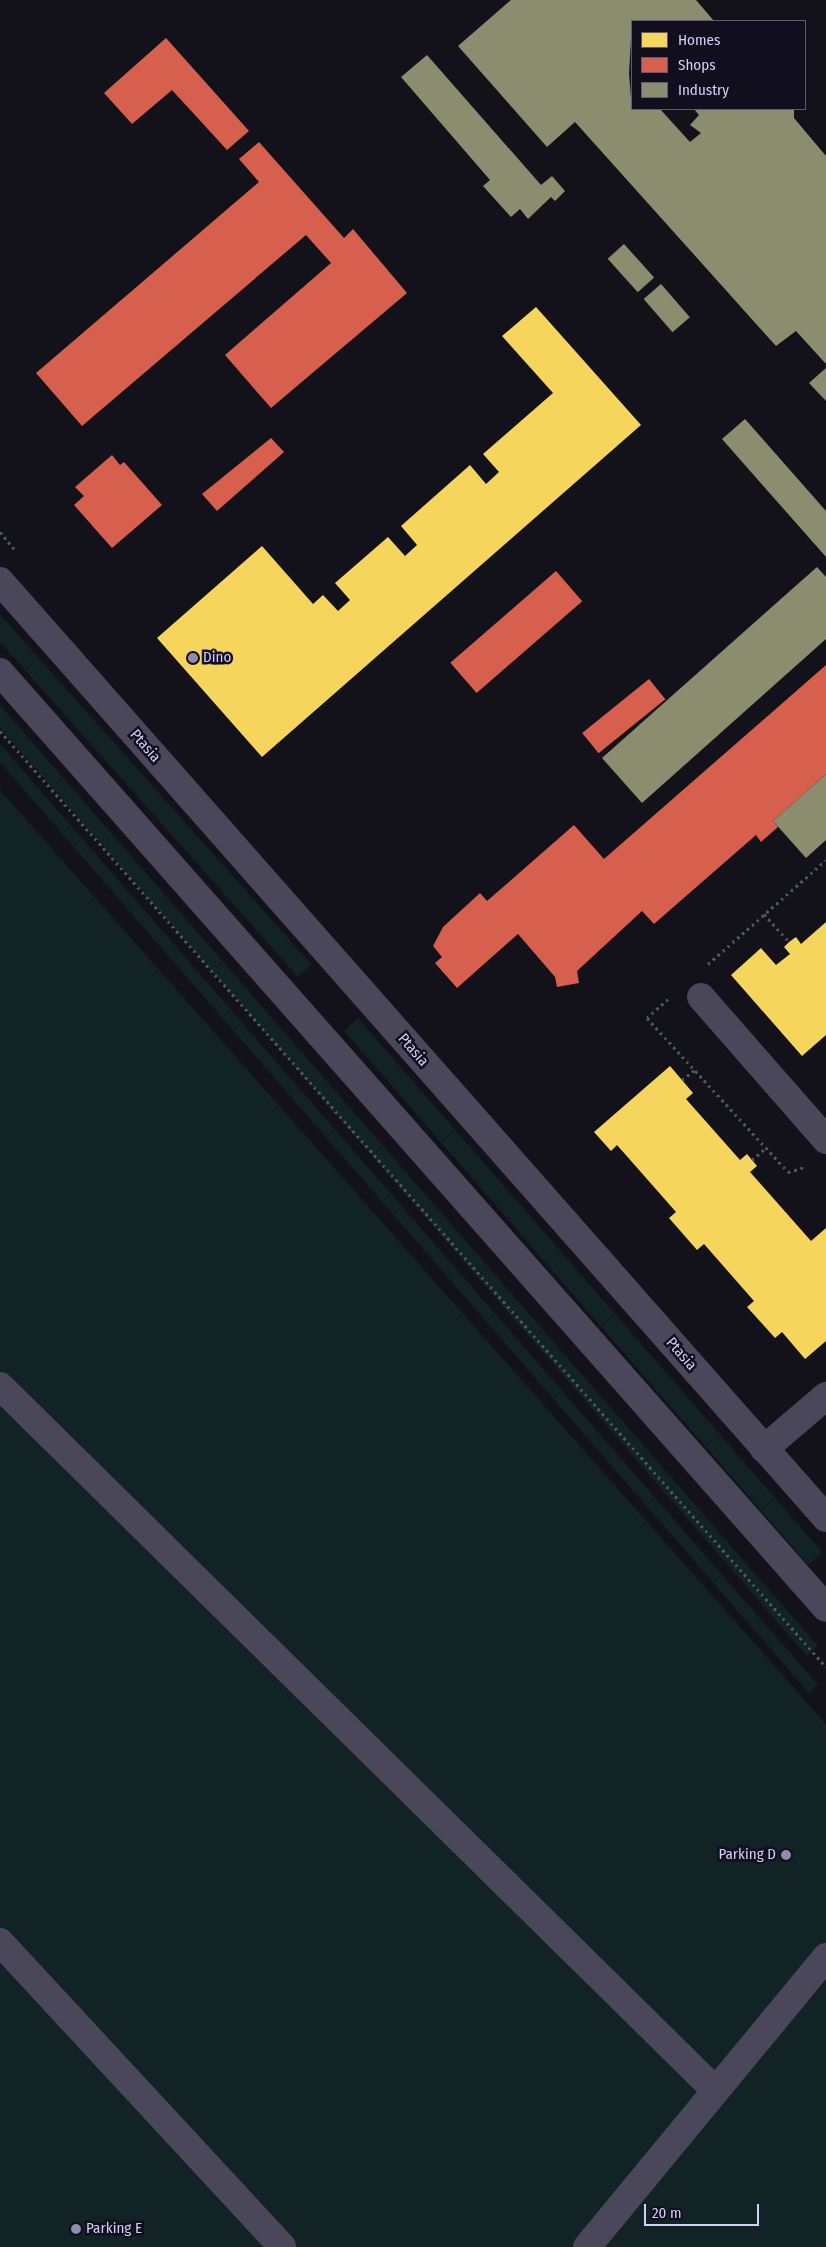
<!DOCTYPE html>
<html>
<head>
<meta charset="utf-8">
<style>
  body { margin:0 }
  #map { position:relative; width:826px; height:2247px; overflow:hidden; background:#13121a; font-family:"Fira Sans Condensed",sans-serif }
  div>[style] { position:absolute }
  [style*='--x'] { left:calc(var(--x)*1px); top:calc(var(--y)*1px); width:calc(var(--w)*1px); rotate:calc(var(--a)*1deg) }
  .green>* { inset:0; background:#112324; transform-origin:0 0 }
  .homes>* { inset:0; background:#f6d55c }
  .shops>* { inset:0; background:#d6604d; transform-origin:0 0 }
  .industry>* { inset:0; background:#8c8c6e; transform-origin:0 0 }
  .path>* { height:3px; margin-top:-1.5px; transform-origin:0; background:repeating-linear-gradient(90deg,#4c5864 0 2.5px,transparent 0 6.5px) }
  .minor>* { height:28px; margin:-14px; padding:0 14px; transform-origin:14px; border-radius:14px; background:#494759 }
  .dots>* { width:14px; height:14px; translate:-50% -50%; box-sizing:border-box; border:2px solid #110e1d; border-radius:50% }
  span { translate:-50% -50%; white-space:nowrap; text-align:center; line-height:1.15; -webkit-text-stroke:5px #110e1d; paint-order:stroke }
  .poi-label { font-size:15px; color:#d5cefa }
  .left { translate:0 -50%; text-align:left }
  .right { translate:-100% -50%; text-align:right }
  .street-label { font-size:15px; color:#d5cefa }
  .legend { position:absolute; left:631px; top:20px; width:175px; height:90px; box-sizing:border-box; background:#110e1d; border:1px solid #5f5b75; margin:0; padding:6px 9px; list-style:none; font-size:15px; color:#d5cefa }
  .legend li { display:flex; align-items:center; gap:10px; height:25px }
  .legend b { width:25px; border:1px solid #5f5b75 }
  .scale { position:absolute; left:644px; top:2204px; width:115px; height:22px; box-sizing:border-box; border:2px solid #d5cefa; border-top:0; padding-left:6px; font-size:15px; line-height:18px; white-space:nowrap; color:#d5cefa; -webkit-text-stroke:4px #110e1d; paint-order:stroke }
</style>
</head>
<body>
<div id="map">
  <div class="green">
    <i style="clip-path:polygon(0 614px,13px 629px,312px 965px,298px 977px,0 642px)"></i>
    <i style="left:0;top:705px;width:1247px;height:15px;rotate:49deg"></i>
    <i style="left:0;top:744px;width:1247px;height:12px;rotate:49deg"></i>
    <i style="clip-path:polygon(0 790px,826px 1724px,826px 2247px,0 2247px)"></i>
    <i style="left:358px;top:1018px;width:708px;height:19px;rotate:49deg"></i>
  </div>
  <div class="homes">
    <i style="clip-path:polygon(536px 307px,641px 425px,262px 757px,157px 638px,262px 546px,313px 604px,323px 595px,338px 611px,350px 600px,335px 583px,388px 537px,405px 556px,417px 545px,401px 526px,470px 465px,486px 484px,499px 472px,483px 454px,553px 393px,502px 336px)"></i>
    <i style="clip-path:polygon(826px 922px,826px 1035px,802px 1056px,731px 975px,761px 948px,776px 965px,790px 954px,784px 947px,789px 942px,796px 937px,801px 944px)"></i>
    <i style="clip-path:polygon(670px 1066px,693px 1093px,686px 1099px,740px 1160px,747px 1154px,757px 1166px,750px 1172px,811px 1241px,826px 1228px,826px 1341px,805px 1359px,782px 1332px,775px 1338px,747px 1307px,754px 1301px,704px 1244px,697px 1250px,669px 1218px,676px 1212px,617px 1145px,611px 1151px,594px 1132px)"></i>
  </div>
  <div class="shops">
    <i style="clip-path:polygon(166px 38px,249px 131px,227px 150px,172px 90px,132px 124px,104px 93px)"></i>
    <i style="clip-path:polygon(259px 142px,344px 238px,353px 229px,407px 293px,271px 408px,225px 355px,331px 263px,306px 235px,82px 426px,36px 373px,259px 182px,239px 159px)"></i>
    <i style="clip-path:polygon(271px 438px,284px 452px,217px 511px,202px 494px)"></i>
    <i style="clip-path:polygon(112px 455px,120px 465px,124px 462px,162px 505px,112px 548px,74px 505px,84px 496px,75px 487px)"></i>
    <i style="left:556px;top:571px;width:40px;height:140px;rotate:49deg"></i>
    <i style="clip-path:polygon(826px 665px,826px 774px,773px 821px,778px 827px,761px 842px,756px 835px,654px 924px,642px 911px,577px 971px,579px 983px,557px 987px,555px 977px,518px 934px,457px 988px,435px 963px,442px 957px,433px 946px,443px 927px,480px 893px,487px 901px,574px 825px,604px 859px)"></i>
    <i style="left:649px;top:679px;width:26px;height:86px;rotate:51deg"></i>
  </div>
  <div class="industry">
    <i style="clip-path:polygon(511px 0,696px 0,714px 21px,632px 21px,629px 74px,632px 109px,660px 109px,690px 142px,701px 133px,690px 125px,699px 115px,694px 109px,794px 109px,794px 118px,826px 156px,826px 364px,796px 331px,776px 346px,575px 122px,547px 147px,458px 46px)"></i>
    <i style="clip-path:polygon(427px 55px,541px 185px,552px 176px,565px 191px,555px 201px,551px 197px,528px 219px,520px 209px,511px 217px,483px 186px,490px 180px,401px 77px)"></i>
    <i style="left:624px;top:244px;width:45px;height:22px;rotate:48deg"></i>
    <i style="left:661px;top:284px;width:44px;height:23px;rotate:49deg"></i>
    <i style="clip-path:polygon(826px 368px,826px 401px,809px 383px)"></i>
    <i style="clip-path:polygon(745px 419px,826px 511px,826px 557px,722px 439px)"></i>
    <i style="clip-path:polygon(817px 567px,826px 577px,826px 639px,642px 803px,602px 758px)"></i>
    <i style="clip-path:polygon(826px 774px,826px 840px,806px 858px,773px 821px)"></i>
  </div>
  <div class="path">
    <i style="--x:0;--y:532;--w:23;--a:50"></i>
    <i style="--x:0;--y:731;--w:1248;--a:48.57"></i>
    <i style="--x:764;--y:914;--w:38;--a:48"></i>
    <i style="--x:708;--y:964;--w:157;--a:-41.4"></i>
    <i style="--x:668;--y:999;--w:28;--a:138"></i>
    <i style="--x:647;--y:1018;--w:209;--a:47.5"></i>
    <i style="--x:788;--y:1172;--w:19;--a:-16"></i>
    <i style="--x:682;--y:1080;--w:18;--a:-38"></i>
    <i style="--x:752;--y:1160;--w:20;--a:-41"></i>
  </div>
  <div class="minor">
    <i style="--x:0;--y:581;--w:1249;--a:48.6"></i>
    <i style="--x:0;--y:672;--w:1248;--a:48.57"></i>
    <i style="--x:701;--y:997;--w:190;--a:48.8"></i>
    <i style="--x:0;--y:1386;--w:1003;--a:44.56"></i>
    <i style="--x:764;--y:1449;--w:82;--a:-40.5"></i>
    <i style="--x:0;--y:1942;--w:415;--a:47.2"></i>
    <i style="--x:587;--y:2247;--w:376;--a:-50.5"></i>
  </div>
  <div class="dots">
    <i style="left:193px;top:658px;background:#918cac"></i>
    <i style="left:786px;top:1855px;background:#918cac"></i>
    <i style="left:76px;top:2229px;background:#918cac"></i>
  </div>
  <div class="poi-label">
    <span class="left" style="left:203px;top:658px">Dino</span>
    <span class="right" style="left:776px;top:1855px">Parking D</span>
    <span class="left" style="left:86px;top:2229px">Parking E</span>
  </div>
  <div class="street-label">
    <span style="left:145px;top:746px;rotate:49deg">Ptasia</span>
    <span style="left:413px;top:1050px;rotate:49deg">Ptasia</span>
    <span style="left:681px;top:1354px;rotate:49deg">Ptasia</span>
  </div>
  <ul class="legend">
  <li><b style="height:14px;background:#f6d55c"></b>Homes</li>
  <li><b style="height:14px;background:#d6604d"></b>Shops</li>
  <li><b style="height:14px;background:#8c8c6e"></b>Industry</li>
  </ul>
  <div class="scale">20 m</div>
</div>
</body>
</html>
